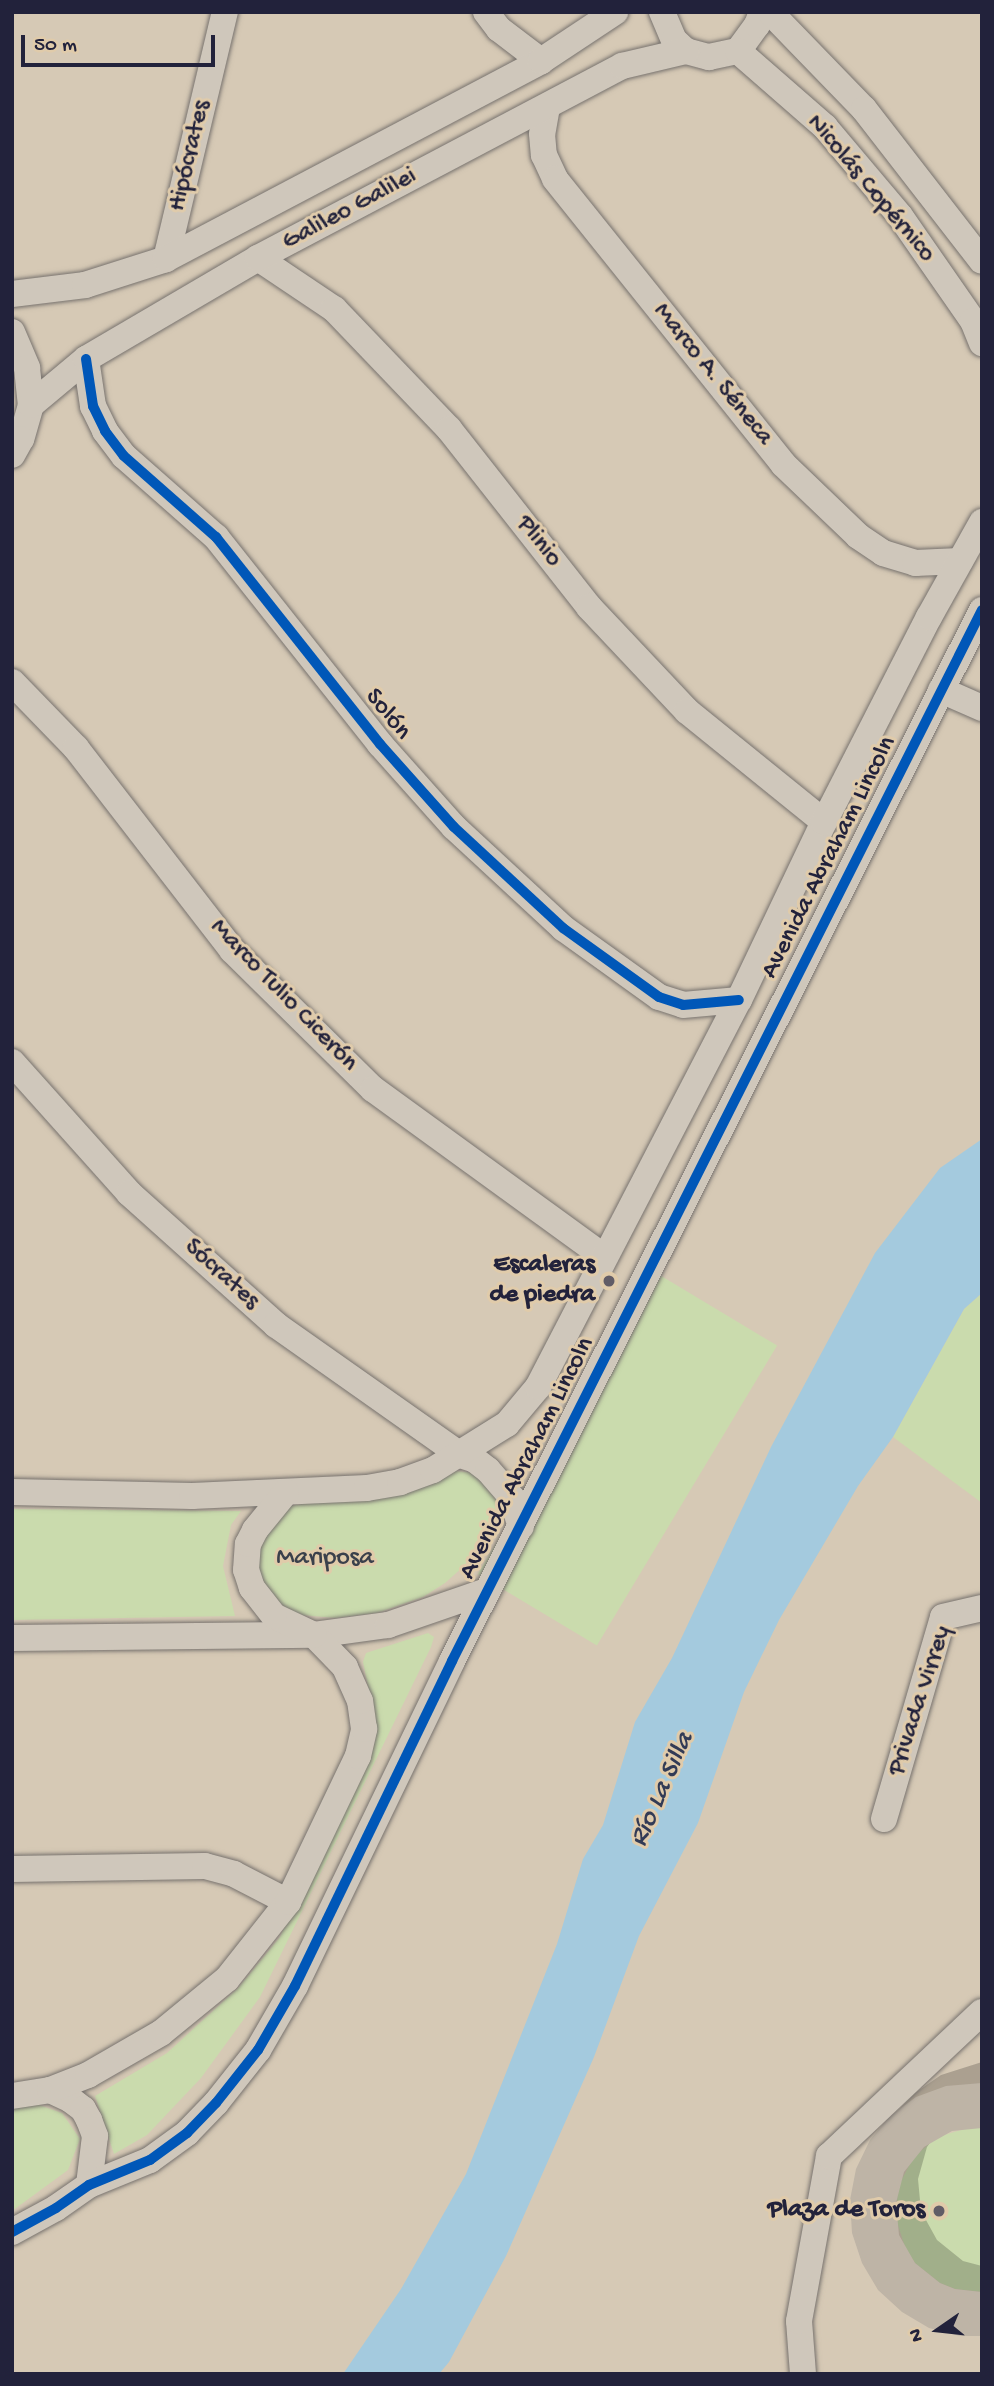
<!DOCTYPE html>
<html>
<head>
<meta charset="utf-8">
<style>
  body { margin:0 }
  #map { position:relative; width:994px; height:2386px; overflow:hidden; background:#d6c9b5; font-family:"Gochi Hand",sans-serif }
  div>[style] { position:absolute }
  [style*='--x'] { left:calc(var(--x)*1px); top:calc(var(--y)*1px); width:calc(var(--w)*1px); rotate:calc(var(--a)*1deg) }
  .green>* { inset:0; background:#cadbad; transform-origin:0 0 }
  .water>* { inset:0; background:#a4cade }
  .shadow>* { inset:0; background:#0003 }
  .building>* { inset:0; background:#beb4a6 }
  .roads { filter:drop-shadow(0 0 2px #77726e) drop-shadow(0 0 2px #77726e) }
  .minor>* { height:26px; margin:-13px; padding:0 13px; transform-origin:13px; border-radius:13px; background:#cfc7bb }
  .cycleway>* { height:10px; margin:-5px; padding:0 5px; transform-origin:5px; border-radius:5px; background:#0057b8 }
  .dots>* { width:19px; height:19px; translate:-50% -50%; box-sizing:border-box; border:4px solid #e0cbaa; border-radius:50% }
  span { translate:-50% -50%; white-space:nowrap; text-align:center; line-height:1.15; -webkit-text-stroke:6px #e0cbaa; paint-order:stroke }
  .street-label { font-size:26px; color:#22223b }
  .poi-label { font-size:26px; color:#22223b; font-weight:700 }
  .right { translate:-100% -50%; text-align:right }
  .park-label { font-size:26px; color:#3a404b }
  .water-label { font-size:28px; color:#323b56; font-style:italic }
  .frame { position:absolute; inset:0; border:14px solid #22223b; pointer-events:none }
  .north { position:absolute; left:903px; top:2295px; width:70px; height:70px; -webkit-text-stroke:5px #e0cbaa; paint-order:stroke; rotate:256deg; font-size:19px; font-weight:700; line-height:28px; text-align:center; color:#22223b }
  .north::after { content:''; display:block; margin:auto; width:24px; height:32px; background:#22223b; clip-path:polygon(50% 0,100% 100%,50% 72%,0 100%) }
  .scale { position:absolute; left:21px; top:35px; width:194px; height:32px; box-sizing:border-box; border:4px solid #22223b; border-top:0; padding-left:9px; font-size:21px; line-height:24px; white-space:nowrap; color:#22223b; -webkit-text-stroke:5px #e0cbaa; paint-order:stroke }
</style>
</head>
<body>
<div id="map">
  <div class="green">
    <i style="left:658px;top:1274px;width:139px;height:350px;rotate:31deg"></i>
    <i style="clip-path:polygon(982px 1293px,982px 1503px,893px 1437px,964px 1309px)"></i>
    <i style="clip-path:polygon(454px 1471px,478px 1473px,501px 1499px,499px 1522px,464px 1566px,445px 1583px,423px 1597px,377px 1613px,336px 1618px,289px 1614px,267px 1594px,255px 1557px,256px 1543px,290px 1506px,321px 1501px,396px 1496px,433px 1484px)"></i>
    <i style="clip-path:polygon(12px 1509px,241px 1511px,231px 1525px,223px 1566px,235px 1616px,12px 1620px)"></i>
    <i style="clip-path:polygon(428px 1633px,434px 1637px,431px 1647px,260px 1997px,201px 2078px,147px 2135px,114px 2154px,95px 2096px,167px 2053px,238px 1988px,280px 1937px,375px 1721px,363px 1662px,366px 1653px)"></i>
    <i style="clip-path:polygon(33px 2103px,62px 2113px,80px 2139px,68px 2170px,12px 2211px,12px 2107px)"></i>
    <i style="clip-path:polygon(968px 2128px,982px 2128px,982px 2292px,955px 2289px,940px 2283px,915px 2263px,906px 2250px,896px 2219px,898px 2187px,913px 2158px,937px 2137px)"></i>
  </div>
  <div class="water">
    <i style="clip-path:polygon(982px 1139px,982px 1293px,964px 1309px,893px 1437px,858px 1486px,779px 1620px,744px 1692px,698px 1823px,639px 1936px,594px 2057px,506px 2256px,449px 2362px,439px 2374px,343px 2374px,401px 2289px,466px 2174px,557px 1944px,583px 1859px,603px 1825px,635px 1722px,672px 1658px,771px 1447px,875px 1253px,940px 1168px)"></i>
  </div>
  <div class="shadow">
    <i style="clip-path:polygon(982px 2062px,982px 2126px,952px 2129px,932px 2140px,927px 2147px,918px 2179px,921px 2211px,937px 2240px,963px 2261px,982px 2266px,982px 2334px,930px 2326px,858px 2170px,892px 2117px,915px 2093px,941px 2075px)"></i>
  </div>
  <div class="building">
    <i style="clip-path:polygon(982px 2083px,982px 2128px,952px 2131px,924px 2147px,904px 2172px,896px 2203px,899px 2235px,915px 2263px,940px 2283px,955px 2289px,982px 2292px,982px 2336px,960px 2336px,929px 2328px,902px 2312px,878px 2290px,862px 2263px,852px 2233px,850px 2200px,856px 2169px,870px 2140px,890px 2116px,916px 2097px,946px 2086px)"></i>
  </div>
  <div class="roads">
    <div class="minor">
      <i style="--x:486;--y:12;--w:21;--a:53"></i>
      <i style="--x:499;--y:29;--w:53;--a:37.3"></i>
      <i style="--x:662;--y:12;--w:30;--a:67"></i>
      <i style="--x:674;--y:40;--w:16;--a:43"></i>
      <i style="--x:686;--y:51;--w:24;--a:15"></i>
      <i style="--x:709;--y:57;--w:30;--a:-12"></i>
      <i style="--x:738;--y:51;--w:32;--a:-54"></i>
      <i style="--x:757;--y:25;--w:14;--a:-69"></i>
      <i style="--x:770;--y:12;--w:135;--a:45.9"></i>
      <i style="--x:864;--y:109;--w:192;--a:52.2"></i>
      <i style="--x:738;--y:51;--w:116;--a:41.1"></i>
      <i style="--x:825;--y:127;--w:116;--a:49.9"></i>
      <i style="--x:900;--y:216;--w:128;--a:55.2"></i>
      <i style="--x:973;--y:321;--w:24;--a:68"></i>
      <i style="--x:547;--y:107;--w:27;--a:100"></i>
      <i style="--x:542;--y:134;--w:21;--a:85"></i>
      <i style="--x:544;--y:155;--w:26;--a:65"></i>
      <i style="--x:555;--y:179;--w:365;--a:51.3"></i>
      <i style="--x:783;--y:464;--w:104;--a:43.8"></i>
      <i style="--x:858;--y:536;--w:30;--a:34"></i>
      <i style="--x:883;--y:553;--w:34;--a:17"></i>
      <i style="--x:915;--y:563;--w:45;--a:-2.5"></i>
      <i style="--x:258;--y:258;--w:92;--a:33.9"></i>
      <i style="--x:334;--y:309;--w:166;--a:46.2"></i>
      <i style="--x:449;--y:429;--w:226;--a:51.8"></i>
      <i style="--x:589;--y:607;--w:143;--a:46.7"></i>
      <i style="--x:687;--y:711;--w:176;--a:39"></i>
      <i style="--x:166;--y:259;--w:254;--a:-76.6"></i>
      <i style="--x:12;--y:294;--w:74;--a:-7"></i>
      <i style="--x:85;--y:285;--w:85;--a:-17.8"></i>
      <i style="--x:166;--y:259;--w:424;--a:-27.8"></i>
      <i style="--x:541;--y:61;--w:89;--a:-33.5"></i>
      <i style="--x:12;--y:332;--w:39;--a:67"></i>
      <i style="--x:27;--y:368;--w:37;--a:84"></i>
      <i style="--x:31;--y:405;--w:35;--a:106"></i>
      <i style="--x:21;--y:439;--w:18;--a:119"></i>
      <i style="--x:86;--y:359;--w:48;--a:81.5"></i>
      <i style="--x:93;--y:406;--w:28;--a:64"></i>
      <i style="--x:105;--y:431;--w:31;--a:53"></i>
      <i style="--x:124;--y:456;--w:123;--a:41.4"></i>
      <i style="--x:216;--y:537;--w:264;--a:51.6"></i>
      <i style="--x:380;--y:744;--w:111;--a:48.3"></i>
      <i style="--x:454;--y:827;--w:149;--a:42.8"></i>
      <i style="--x:563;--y:928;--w:118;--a:35.7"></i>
      <i style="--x:659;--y:997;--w:25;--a:18"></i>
      <i style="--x:683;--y:1005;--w:56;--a:-5.1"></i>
      <i style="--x:31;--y:405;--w:72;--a:-39.9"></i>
      <i style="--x:86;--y:359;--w:199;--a:-30.4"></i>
      <i style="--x:258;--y:258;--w:412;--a:-27.8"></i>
      <i style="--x:622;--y:66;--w:66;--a:-13.2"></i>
      <i style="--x:12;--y:682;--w:92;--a:45.9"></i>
      <i style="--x:76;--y:748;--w:255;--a:52.3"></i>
      <i style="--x:232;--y:950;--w:198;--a:44.6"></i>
      <i style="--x:373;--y:1089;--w:286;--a:36"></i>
      <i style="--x:941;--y:690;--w:45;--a:23.7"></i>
      <i style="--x:12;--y:1062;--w:176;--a:48.2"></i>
      <i style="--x:129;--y:1193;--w:198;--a:41.9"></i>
      <i style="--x:276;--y:1325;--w:225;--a:35.2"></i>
      <i style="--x:460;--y:1455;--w:16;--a:18"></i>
      <i style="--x:475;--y:1460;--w:16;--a:38"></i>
      <i style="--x:488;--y:1470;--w:37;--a:49"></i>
      <i style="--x:512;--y:1498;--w:30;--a:73"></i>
      <i style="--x:12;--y:1492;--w:180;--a:1.3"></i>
      <i style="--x:192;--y:1496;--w:175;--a:-2.6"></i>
      <i style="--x:367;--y:1488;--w:34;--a:-10"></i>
      <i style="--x:400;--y:1482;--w:35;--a:-20"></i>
      <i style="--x:433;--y:1470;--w:87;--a:-31.9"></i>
      <i style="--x:507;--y:1424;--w:48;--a:-50"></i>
      <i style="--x:538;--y:1387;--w:436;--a:-62.6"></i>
      <i style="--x:739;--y:1000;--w:197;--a:-64.5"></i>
      <i style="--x:824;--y:822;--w:230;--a:-62.9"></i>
      <i style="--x:929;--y:617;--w:109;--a:-60.8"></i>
      <i style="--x:12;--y:1638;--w:302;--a:-0.6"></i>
      <i style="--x:314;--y:1635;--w:75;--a:-7.7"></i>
      <i style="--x:388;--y:1625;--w:105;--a:-19"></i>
      <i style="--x:884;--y:1819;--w:210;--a:-73.7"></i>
      <i style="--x:943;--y:1617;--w:40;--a:-13"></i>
      <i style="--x:12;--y:1869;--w:193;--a:-0.9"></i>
      <i style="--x:205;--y:1866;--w:30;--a:15"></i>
      <i style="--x:234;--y:1874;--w:61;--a:27.4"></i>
      <i style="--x:50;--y:2090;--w:23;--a:25"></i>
      <i style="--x:71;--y:2100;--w:15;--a:37"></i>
      <i style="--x:83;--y:2109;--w:13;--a:61"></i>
      <i style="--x:89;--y:2120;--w:17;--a:69"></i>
      <i style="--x:95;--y:2136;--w:49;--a:97"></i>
      <i style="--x:12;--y:2096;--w:38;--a:-9"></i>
      <i style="--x:50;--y:2090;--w:41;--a:-21.5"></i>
      <i style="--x:88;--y:2075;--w:84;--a:-29.9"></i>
      <i style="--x:161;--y:2033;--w:85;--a:-39.3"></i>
      <i style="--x:227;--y:1979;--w:98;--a:-51.6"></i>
      <i style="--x:288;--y:1902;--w:162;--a:-64.4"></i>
      <i style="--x:358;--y:1756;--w:28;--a:-77"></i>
      <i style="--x:364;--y:1729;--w:28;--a:-98"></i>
      <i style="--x:360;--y:1701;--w:37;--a:-114"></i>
      <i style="--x:345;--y:1667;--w:45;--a:-134.1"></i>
      <i style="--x:314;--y:1635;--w:44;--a:-154.6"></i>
      <i style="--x:274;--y:1616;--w:36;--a:-128"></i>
      <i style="--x:252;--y:1588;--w:19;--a:-108"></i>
      <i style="--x:246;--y:1570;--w:26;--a:-86"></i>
      <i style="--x:248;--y:1544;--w:16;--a:-63"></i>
      <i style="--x:255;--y:1530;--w:49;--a:-50.8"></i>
      <i style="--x:12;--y:2232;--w:50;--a:-28.6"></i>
      <i style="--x:56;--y:2208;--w:40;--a:-34.9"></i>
      <i style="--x:89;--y:2185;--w:66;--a:-22.3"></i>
      <i style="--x:150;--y:2160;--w:46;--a:-36.1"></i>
      <i style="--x:187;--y:2133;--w:42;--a:-46"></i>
      <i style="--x:216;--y:2103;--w:68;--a:-51.6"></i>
      <i style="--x:258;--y:2050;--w:74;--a:-60"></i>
      <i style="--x:295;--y:1986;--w:361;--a:-64.2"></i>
      <i style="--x:452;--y:1661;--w:1177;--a:-63.24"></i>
      <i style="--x:803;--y:2374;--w:53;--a:-94.3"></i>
      <i style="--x:799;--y:2321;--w:168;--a:-79.7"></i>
      <i style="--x:829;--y:2156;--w:210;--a:-43.3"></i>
    </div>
  </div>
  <div class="cycleway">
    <i style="--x:86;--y:359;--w:48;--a:81.5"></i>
    <i style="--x:93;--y:406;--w:28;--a:64"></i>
    <i style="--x:105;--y:431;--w:31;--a:53"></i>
    <i style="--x:124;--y:456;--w:123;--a:41.4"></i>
    <i style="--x:216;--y:537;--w:264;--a:51.6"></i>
    <i style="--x:380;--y:744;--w:111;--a:48.3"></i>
    <i style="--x:454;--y:827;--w:149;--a:42.8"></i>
    <i style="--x:563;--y:928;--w:118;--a:35.7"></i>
    <i style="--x:659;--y:997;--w:25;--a:18"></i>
    <i style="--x:683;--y:1005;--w:56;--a:-5.1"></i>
    <i style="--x:12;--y:2232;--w:50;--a:-28.6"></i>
    <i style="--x:56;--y:2208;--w:40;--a:-34.9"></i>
    <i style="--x:89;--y:2185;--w:66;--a:-22.3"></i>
    <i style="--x:150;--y:2160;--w:46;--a:-36.1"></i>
    <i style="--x:187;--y:2133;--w:42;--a:-46"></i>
    <i style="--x:216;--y:2103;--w:68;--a:-51.6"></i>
    <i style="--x:258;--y:2050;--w:74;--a:-60"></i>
    <i style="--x:295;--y:1986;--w:361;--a:-64.2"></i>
    <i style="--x:452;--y:1661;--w:1177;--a:-63.24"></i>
  </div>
  <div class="dots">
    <i style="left:609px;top:1281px;background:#615c66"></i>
    <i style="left:939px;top:2211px;background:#615c66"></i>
  </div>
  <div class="street-label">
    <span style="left:191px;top:156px;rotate:-77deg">Hipócrates</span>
    <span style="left:870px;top:189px;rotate:50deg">Nicolás Copérnico</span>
    <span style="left:350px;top:210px;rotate:-28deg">Galileo Galilei</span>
    <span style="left:712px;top:375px;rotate:51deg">Marco A. Séneca</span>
    <span style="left:538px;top:542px;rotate:52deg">Plinio</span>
    <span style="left:387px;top:715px;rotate:51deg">Solón</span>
    <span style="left:830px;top:858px;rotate:-63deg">Avenida Abraham Lincoln</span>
    <span style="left:283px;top:996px;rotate:46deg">Marco Tulio Cicerón</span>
    <span style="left:221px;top:1275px;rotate:42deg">Sócrates</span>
    <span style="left:528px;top:1459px;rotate:-63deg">Avenida Abraham Lincoln</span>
    <span style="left:921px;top:1701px;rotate:-72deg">Privada Virrey</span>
  </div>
  <div class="poi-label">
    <span class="right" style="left:595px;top:1281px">Escaleras<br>de piedra</span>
    <span class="right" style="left:925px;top:2211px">Plaza de Toros</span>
  </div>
  <div class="park-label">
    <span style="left:325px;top:1559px">Mariposa</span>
  </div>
  <div class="water-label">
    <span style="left:663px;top:1790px;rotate:-66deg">Río La Silla</span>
  </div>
  <div class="frame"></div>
  <div class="north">N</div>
  <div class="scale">50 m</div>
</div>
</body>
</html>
